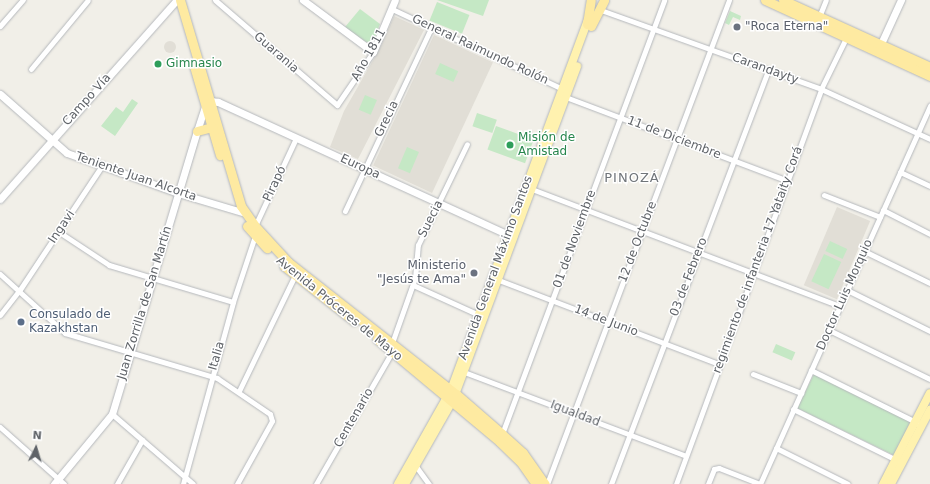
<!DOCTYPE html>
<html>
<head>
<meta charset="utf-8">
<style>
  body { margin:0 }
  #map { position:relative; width:930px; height:484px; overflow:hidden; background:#f1efe8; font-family:"DejaVu Sans",sans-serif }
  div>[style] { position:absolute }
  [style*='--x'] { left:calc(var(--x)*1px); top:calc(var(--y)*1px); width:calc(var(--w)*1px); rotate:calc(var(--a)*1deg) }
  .education>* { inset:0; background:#e1ded6; transform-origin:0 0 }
  .round { border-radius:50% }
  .green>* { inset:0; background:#c5e8c5; transform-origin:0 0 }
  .roads { filter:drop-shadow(0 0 1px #b5b8bc) drop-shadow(0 0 1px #b5b8bc) }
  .minor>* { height:5px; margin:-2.5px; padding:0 2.5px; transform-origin:2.5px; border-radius:2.5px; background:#fff }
  .tertiary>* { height:7px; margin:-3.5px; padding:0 3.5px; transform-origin:3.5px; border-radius:3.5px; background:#fff }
  .secondary>* { height:7px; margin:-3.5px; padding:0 3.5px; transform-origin:3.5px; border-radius:3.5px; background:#fff }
  .primary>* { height:8px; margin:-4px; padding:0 4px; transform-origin:4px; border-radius:4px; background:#fff2af }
  .trunk>* { height:9px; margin:-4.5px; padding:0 4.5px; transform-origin:4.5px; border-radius:4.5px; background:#feeaa1 }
  .dots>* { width:11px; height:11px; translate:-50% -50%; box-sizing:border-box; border:2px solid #fff; border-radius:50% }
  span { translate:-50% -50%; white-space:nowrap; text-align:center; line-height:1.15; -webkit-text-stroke:3px #fff; paint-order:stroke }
  .worship-label { font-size:12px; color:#5b616d }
  .left { translate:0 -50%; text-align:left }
  .right { translate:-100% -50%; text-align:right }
  .street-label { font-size:12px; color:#5f6368 }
  .leisure-label { font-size:12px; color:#27864d }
  .service-label { font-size:12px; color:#4e5e75 }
  .neighbourhood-label { font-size:13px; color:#70757a; letter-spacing:1px }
  .north { position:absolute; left:16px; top:428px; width:40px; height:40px; -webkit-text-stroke:3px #fff; paint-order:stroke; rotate:5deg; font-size:11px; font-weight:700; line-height:16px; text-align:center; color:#5f6368 }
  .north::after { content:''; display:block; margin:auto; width:14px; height:18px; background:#5f6368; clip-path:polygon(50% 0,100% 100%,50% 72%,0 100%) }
</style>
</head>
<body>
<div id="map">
  <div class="education">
    <i style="clip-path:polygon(394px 16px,424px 30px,358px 159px,330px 147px,344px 111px,380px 48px)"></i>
    <i style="left:434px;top:35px;width:65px;height:144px;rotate:25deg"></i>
    <i class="round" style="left:164px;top:41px;width:12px;height:12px"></i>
    <i style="left:837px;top:207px;width:36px;height:85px;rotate:23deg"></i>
  </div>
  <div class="green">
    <i style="clip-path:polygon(437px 0,489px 0,483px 16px)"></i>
    <i style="left:437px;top:2px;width:35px;height:20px;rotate:22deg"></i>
    <i style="clip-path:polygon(360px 9px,380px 24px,373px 42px,366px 42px,345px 27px)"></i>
    <i style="clip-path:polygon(730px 11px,741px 16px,740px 20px,733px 17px,729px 25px,725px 23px)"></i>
    <i style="left:440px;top:63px;width:20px;height:12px;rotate:24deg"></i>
    <i style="left:365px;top:95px;width:13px;height:16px;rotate:23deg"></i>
    <i style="clip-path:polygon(132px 99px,138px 103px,115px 136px,101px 126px,116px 107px,123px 112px)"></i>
    <i style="left:477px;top:113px;width:21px;height:14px;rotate:19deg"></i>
    <i style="left:496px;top:126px;width:40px;height:25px;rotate:20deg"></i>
    <i style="left:407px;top:147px;width:13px;height:23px;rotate:23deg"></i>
    <i style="left:830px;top:241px;width:19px;height:11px;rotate:25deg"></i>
    <i style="left:824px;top:254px;width:19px;height:30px;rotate:25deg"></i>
    <i style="left:776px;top:344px;width:21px;height:9px;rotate:23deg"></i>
    <i style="left:814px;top:374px;width:108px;height:38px;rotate:26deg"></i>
  </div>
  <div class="roads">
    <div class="minor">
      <i style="--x:215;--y:0;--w:161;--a:40.7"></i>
      <i style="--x:337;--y:105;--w:64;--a:-55.8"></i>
      <i style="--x:392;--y:9;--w:189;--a:25.1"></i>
      <i style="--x:598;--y:9;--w:237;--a:19.7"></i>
      <i style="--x:821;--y:89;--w:120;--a:24.6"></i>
      <i style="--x:819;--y:17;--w:18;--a:-68"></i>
      <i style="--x:0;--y:26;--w:35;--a:-49"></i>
      <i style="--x:31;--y:69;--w:89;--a:-50.4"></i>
      <i style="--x:563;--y:96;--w:241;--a:20.7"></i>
      <i style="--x:900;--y:172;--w:33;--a:25"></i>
      <i style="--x:529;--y:188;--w:333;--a:20.8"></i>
      <i style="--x:824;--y:195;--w:60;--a:21.4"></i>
      <i style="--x:883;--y:210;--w:53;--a:27.1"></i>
      <i style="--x:345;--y:211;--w:202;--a:-64.8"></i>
      <i style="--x:255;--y:226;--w:97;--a:-65"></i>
      <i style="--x:59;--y:232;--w:60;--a:33.4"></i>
      <i style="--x:109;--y:265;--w:129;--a:16.6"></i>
      <i style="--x:864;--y:251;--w:73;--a:25.9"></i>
      <i style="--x:0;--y:274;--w:88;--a:42.2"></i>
      <i style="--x:65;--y:333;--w:159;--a:16.5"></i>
      <i style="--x:217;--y:378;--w:64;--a:34.2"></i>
      <i style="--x:270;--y:414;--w:7;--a:74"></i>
      <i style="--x:272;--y:421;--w:72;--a:119.1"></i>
      <i style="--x:496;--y:279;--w:239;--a:20.9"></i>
      <i style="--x:413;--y:285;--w:72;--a:24.4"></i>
      <i style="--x:847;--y:290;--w:93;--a:26.3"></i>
      <i style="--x:0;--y:315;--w:31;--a:-52"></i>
      <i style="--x:19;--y:291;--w:152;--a:-56.5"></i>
      <i style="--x:829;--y:330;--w:112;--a:25.9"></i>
      <i style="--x:392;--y:343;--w:69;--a:-70.5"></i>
      <i style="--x:415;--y:278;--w:33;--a:-85"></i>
      <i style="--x:418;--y:245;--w:112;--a:-64.1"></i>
      <i style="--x:811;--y:370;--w:119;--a:26.4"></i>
      <i style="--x:464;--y:372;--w:237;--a:20.7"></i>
      <i style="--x:753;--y:374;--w:52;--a:21.6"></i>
      <i style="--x:239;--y:391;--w:129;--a:-64.2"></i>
      <i style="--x:793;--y:409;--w:117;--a:26.3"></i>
      <i style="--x:112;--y:414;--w:107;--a:40.8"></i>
      <i style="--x:0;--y:427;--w:86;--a:41.7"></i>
      <i style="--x:502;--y:434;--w:463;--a:-69.5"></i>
      <i style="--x:776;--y:448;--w:80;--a:26.6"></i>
      <i style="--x:415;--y:465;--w:24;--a:54"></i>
      <i style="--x:117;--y:484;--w:51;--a:-60.4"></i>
      <i style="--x:183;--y:484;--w:189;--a:-74.6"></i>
      <i style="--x:233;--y:302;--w:70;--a:-71.6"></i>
      <i style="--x:316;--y:484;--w:152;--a:-60.1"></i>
      <i style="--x:547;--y:484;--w:517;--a:-69.39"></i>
      <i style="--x:611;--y:484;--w:443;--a:-69.2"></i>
      <i style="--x:676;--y:484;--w:421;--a:-69.8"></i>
      <i style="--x:821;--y:89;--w:57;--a:-63.9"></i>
      <i style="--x:708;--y:484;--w:16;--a:-68"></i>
      <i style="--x:714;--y:469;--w:5;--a:-11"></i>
      <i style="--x:719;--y:468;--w:44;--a:21.3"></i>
      <i style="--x:760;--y:484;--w:415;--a:-65.8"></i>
    </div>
    <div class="tertiary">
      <i style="--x:879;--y:48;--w:53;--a:-65.4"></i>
      <i style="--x:0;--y:94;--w:89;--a:41.4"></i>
      <i style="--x:67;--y:153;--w:118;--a:19.8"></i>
      <i style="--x:178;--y:193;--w:70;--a:16.6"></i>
      <i style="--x:0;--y:199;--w:264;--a:-48.4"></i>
      <i style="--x:54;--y:484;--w:91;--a:-50.4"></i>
      <i style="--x:112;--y:414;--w:295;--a:-73.3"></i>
      <i style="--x:197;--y:131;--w:26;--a:-72"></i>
      <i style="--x:205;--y:106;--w:8;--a:-40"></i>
      <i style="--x:211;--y:101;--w:7;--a:8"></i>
      <i style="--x:218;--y:102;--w:320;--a:24.6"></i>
    </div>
    <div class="secondary">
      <i style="--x:303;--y:0;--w:87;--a:36.6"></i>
      <i style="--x:373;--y:52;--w:56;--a:-67.1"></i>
    </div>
    <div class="primary">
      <i style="--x:398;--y:484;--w:108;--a:-60.6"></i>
      <i style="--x:451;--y:390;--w:395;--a:-69.7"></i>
      <i style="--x:405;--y:484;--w:97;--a:-60.3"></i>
      <i style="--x:453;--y:400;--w:356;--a:-69.6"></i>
      <i style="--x:883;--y:484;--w:102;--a:-62.7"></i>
      <i style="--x:891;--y:484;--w:84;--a:-62.2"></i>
    </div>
    <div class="trunk">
      <i style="--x:180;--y:0;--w:215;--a:73.5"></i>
      <i style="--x:241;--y:206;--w:24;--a:55"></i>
      <i style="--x:255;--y:226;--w:49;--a:47.5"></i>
      <i style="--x:288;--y:262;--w:214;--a:38.2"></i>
      <i style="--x:456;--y:394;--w:61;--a:41"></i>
      <i style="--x:502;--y:434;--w:28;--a:42"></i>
      <i style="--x:523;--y:453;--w:38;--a:55"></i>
      <i style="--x:765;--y:0;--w:182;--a:24.7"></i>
      <i style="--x:783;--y:0;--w:162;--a:24.5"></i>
      <i style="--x:587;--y:24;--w:24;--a:-81"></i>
      <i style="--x:591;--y:26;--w:29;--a:-63"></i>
      <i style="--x:194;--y:66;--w:93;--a:73.7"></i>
      <i style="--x:197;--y:131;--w:16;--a:-15"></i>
      <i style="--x:247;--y:226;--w:30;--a:48"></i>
      <i style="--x:284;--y:266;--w:89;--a:38.2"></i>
      <i style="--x:377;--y:339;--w:160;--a:39.9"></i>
      <i style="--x:500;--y:442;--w:28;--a:44"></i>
      <i style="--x:520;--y:461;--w:28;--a:55"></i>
    </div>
  </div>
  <div class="dots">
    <i style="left:737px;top:27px;background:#6b7280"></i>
    <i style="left:158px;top:64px;background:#2e9e5b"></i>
    <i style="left:510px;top:145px;background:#2e9e5b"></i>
    <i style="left:474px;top:273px;background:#6b7280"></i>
    <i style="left:21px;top:322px;background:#5c6f8a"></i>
  </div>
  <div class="worship-label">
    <span class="left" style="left:745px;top:27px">"Roca Eterna"</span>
    <span class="right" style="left:466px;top:273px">Ministerio<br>"Jesús te Ama"</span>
  </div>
  <div class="street-label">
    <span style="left:480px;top:50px;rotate:25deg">General Raimundo Rolón</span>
    <span style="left:276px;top:53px;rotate:41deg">Guarania</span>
    <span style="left:369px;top:55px;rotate:-61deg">Año 1811</span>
    <span style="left:765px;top:69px;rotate:20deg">Carandayty</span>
    <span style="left:87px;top:100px;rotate:-48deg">Campo Vía</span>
    <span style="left:387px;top:119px;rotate:-64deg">Grecia</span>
    <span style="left:674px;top:138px;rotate:21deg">11 de Diciembre</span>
    <span style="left:360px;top:167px;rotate:25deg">Europa</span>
    <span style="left:136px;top:177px;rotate:19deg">Teniente Juan Alcorta</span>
    <span style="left:275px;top:184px;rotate:-65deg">Pirapó</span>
    <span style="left:431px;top:219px;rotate:-63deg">Suecia</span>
    <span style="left:62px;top:227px;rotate:-56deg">Ingavi</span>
    <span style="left:575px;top:239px;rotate:-70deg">01 de Noviembre</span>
    <span style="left:638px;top:242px;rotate:-69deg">12 de Octubre</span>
    <span style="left:758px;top:260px;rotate:-70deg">regimiento de infanteria 17 Yataity Corá</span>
    <span style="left:496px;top:268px;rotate:-70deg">Avenida General Máximo Santos</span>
    <span style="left:689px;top:277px;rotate:-69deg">03 de Febrero</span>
    <span style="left:845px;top:295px;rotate:-66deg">Doctor Luis Morquio</span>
    <span style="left:145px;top:303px;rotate:-73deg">Juan Zorrilla de San Martín</span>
    <span style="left:339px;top:309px;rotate:39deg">Avenida Próceres de Mayo</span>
    <span style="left:606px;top:321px;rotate:21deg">14 de Junio</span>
    <span style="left:217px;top:356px;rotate:-74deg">Italia</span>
    <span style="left:575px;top:414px;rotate:21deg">Igualdad</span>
    <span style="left:354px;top:418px;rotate:-60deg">Centenario</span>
  </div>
  <div class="leisure-label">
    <span class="left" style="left:166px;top:64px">Gimnasio</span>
    <span class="left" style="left:518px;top:145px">Misión de<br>Amistad</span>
  </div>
  <div class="service-label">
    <span class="left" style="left:29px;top:322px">Consulado de<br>Kazakhstan</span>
  </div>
  <div class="neighbourhood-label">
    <span style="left:632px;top:178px">PINOZÁ</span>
  </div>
  <div class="north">N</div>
</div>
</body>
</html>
